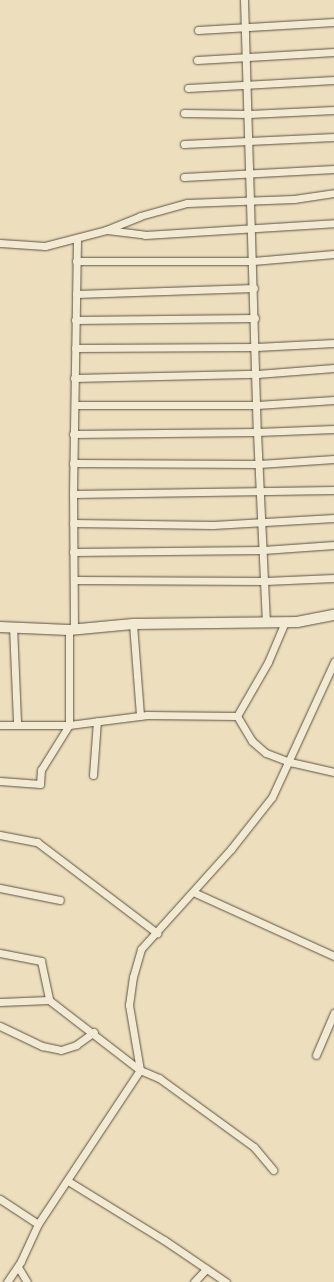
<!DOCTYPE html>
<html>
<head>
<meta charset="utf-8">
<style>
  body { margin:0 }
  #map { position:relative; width:334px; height:1282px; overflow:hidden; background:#eddfbd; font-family:"Old Standard TT",serif }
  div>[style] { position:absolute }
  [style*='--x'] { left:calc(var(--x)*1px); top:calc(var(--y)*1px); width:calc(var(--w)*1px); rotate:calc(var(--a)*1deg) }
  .roads { filter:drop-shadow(0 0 1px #5d5244) drop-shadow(0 0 1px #5d5244) }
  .street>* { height:7px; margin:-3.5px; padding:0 3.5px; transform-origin:3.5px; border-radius:3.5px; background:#f3ead4 }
  .secondary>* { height:10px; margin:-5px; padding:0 5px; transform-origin:5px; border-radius:5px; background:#f3ead4 }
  span { translate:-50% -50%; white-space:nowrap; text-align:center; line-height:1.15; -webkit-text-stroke:3px #f3ead4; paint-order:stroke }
</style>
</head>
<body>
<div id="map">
  <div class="roads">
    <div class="street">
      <i style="--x:244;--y:0;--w:432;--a:88.3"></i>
      <i style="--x:257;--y:432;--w:191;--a:87.3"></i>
      <i style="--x:198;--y:30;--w:136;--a:-3.4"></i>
      <i style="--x:197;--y:60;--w:137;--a:-3.3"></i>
      <i style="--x:188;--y:88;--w:146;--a:-3.1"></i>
      <i style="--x:184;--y:113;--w:65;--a:0.9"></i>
      <i style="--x:249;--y:114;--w:85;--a:-2.7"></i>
      <i style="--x:184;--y:144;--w:150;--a:-2.7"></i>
      <i style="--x:184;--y:177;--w:150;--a:-3.1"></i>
      <i style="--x:107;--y:230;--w:38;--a:7"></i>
      <i style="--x:145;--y:235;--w:189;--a:-3.6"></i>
      <i style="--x:0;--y:243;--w:45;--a:3.8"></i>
      <i style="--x:45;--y:246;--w:63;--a:-14.7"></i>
      <i style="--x:106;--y:230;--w:37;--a:-22"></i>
      <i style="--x:140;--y:216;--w:49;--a:-15.5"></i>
      <i style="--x:187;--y:203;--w:107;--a:-2.1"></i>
      <i style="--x:294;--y:199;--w:40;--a:-8.5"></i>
      <i style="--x:76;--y:261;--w:177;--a:0"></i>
      <i style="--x:253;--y:261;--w:81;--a:-4.9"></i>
      <i style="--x:76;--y:294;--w:178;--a:-1.9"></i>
      <i style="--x:75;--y:320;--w:180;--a:-0.6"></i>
      <i style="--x:75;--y:348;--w:181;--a:-0.3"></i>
      <i style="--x:256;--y:347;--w:78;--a:-2.9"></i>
      <i style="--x:74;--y:378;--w:183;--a:-1.3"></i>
      <i style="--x:257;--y:374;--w:77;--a:-4.5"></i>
      <i style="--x:75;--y:405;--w:182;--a:0"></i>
      <i style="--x:257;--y:405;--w:77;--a:-3.7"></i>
      <i style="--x:73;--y:434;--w:184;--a:-0.6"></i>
      <i style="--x:257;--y:432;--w:77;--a:-2.2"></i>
      <i style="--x:73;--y:463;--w:186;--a:0.3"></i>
      <i style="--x:259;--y:464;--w:75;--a:-3.8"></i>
      <i style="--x:73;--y:494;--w:261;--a:-0.9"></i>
      <i style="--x:73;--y:523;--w:140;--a:0.8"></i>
      <i style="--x:213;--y:525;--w:121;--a:-3.3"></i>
      <i style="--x:73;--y:552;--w:190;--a:-0.6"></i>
      <i style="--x:263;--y:550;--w:71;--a:-4"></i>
      <i style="--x:74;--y:580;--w:191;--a:0.3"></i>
      <i style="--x:265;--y:581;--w:69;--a:-2.5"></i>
      <i style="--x:133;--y:624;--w:92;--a:85.6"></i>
      <i style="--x:13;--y:626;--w:97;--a:87.6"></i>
      <i style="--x:74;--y:629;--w:135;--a:-90.4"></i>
      <i style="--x:73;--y:494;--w:256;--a:-89.1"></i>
      <i style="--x:237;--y:716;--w:29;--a:59"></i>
      <i style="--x:252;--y:741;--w:18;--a:41"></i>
      <i style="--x:266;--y:753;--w:26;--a:21"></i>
      <i style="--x:290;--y:762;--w:45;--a:12.8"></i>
      <i style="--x:237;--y:716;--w:62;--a:-60.1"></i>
      <i style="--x:268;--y:662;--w:43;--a:-67"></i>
      <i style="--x:0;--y:725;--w:69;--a:0"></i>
      <i style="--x:69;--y:725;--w:79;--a:-7.3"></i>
      <i style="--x:147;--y:715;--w:90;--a:0.6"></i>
      <i style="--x:93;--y:775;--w:54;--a:-85.8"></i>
      <i style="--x:0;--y:781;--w:40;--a:4.3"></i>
      <i style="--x:40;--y:784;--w:14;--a:-86"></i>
      <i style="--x:41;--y:770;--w:53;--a:-58.1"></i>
      <i style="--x:69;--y:725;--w:95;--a:-90"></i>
      <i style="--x:0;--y:835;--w:38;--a:11"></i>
      <i style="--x:37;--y:842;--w:151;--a:37.2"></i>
      <i style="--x:0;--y:888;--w:61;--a:11.3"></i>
      <i style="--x:193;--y:892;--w:155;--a:24.4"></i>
      <i style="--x:0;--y:953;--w:42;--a:11"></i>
      <i style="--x:41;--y:961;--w:40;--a:78"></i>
      <i style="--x:0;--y:1002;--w:49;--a:-2.3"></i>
      <i style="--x:49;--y:1000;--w:115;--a:37.6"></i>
      <i style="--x:140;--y:1070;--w:21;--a:23"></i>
      <i style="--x:159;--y:1078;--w:117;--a:36"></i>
      <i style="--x:254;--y:1147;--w:30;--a:50"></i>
      <i style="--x:0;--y:1026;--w:47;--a:25.5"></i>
      <i style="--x:42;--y:1046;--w:19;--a:12"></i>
      <i style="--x:61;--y:1050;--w:16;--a:-18"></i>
      <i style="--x:76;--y:1045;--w:22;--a:-36"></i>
      <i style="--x:316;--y:1055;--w:46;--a:-66.8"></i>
      <i style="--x:68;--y:1181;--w:113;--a:31.6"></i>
      <i style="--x:164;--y:1240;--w:75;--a:34.1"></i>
      <i style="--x:0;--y:1199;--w:45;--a:33.3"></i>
      <i style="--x:18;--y:1267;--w:17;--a:59"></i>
      <i style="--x:7;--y:1282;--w:25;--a:-56"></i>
      <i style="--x:21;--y:1261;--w:41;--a:-65.3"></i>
      <i style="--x:38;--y:1224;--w:185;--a:-56.5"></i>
      <i style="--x:140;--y:1070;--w:66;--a:-99.6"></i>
      <i style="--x:129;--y:1005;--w:28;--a:-82"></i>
      <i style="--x:133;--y:977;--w:29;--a:-74"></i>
      <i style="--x:141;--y:949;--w:135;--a:-48"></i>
      <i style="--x:231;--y:849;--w:66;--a:-51.7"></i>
      <i style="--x:272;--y:797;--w:149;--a:-65.3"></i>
      <i style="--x:194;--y:1282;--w:18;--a:-47"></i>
    </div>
    <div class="secondary">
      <i style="--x:0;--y:627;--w:69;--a:2.5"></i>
      <i style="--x:69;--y:630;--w:64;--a:-5.4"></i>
      <i style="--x:133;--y:624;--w:164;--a:-0.7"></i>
      <i style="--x:297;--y:622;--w:38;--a:-11"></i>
    </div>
  </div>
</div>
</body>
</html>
